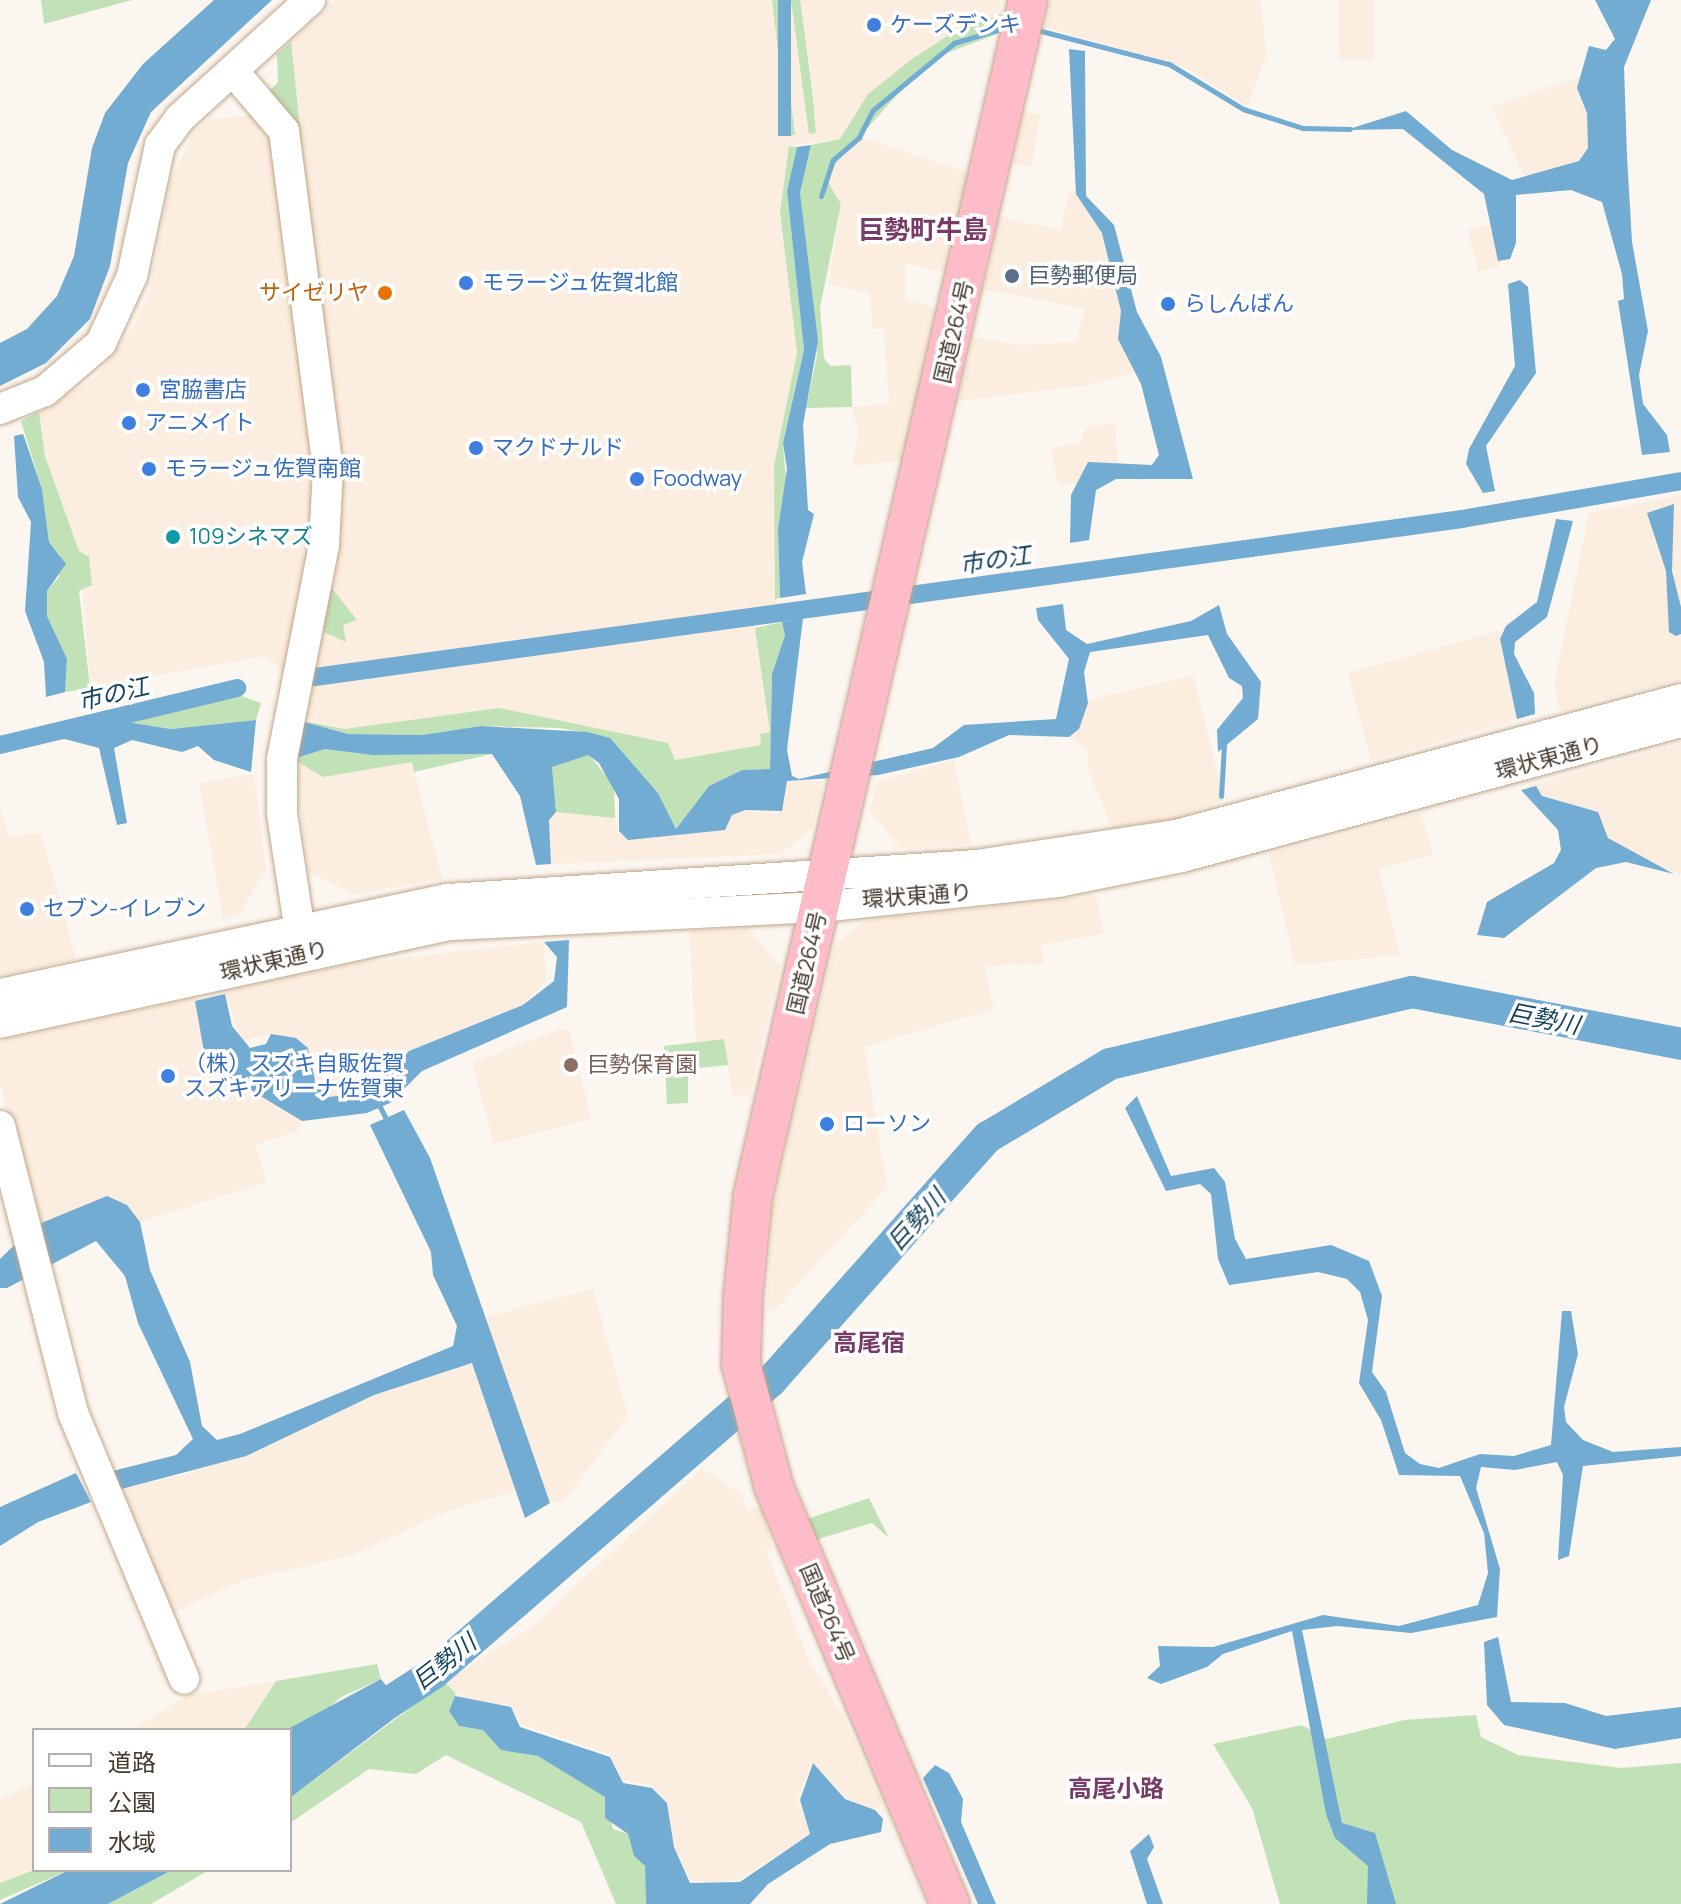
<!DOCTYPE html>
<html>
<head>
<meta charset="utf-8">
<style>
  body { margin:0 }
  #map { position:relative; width:1681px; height:1904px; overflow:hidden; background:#fcf6f0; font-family:Manrope,"Noto Sans JP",sans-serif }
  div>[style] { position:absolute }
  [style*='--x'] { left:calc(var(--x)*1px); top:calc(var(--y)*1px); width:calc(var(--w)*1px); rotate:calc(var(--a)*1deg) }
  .built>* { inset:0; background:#fbeddf; transform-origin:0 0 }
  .green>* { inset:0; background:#c1e2b6 }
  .water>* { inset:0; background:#72acd2; transform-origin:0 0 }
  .stream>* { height:5px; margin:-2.5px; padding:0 2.5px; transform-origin:2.5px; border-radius:2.5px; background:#72acd2 }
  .canal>* { height:18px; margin:-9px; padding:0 9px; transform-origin:9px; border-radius:9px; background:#72acd2 }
  .river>* { height:32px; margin:-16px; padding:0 16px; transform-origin:16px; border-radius:16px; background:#72acd2 }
  .roads { filter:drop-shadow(0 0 2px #c1a68a) drop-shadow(0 0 2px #c1a68a) }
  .secondary>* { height:30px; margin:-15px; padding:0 15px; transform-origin:15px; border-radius:15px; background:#fff }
  .highway>* { height:38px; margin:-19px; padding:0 19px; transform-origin:19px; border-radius:19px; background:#febbc8 }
  .dots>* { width:22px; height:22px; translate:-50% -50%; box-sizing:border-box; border:4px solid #fff; border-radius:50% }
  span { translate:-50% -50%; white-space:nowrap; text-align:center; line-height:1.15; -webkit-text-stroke:7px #fff; paint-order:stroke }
  .shop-label { font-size:22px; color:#366cbe }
  .left { translate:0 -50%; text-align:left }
  .service-label { font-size:22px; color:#4e5e75 }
  .food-label { font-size:22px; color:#c56008 }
  .right { translate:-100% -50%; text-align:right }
  .street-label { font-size:22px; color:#463a2f }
  .culture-label { font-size:22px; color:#0d838f }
  .education-label { font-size:22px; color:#785e54 }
  .water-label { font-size:24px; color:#14425d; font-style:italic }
  .neighbourhood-label { font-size:24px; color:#763b67; font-weight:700 }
  .quarter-label { font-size:26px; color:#763b67; font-weight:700 }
  .legend { position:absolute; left:32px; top:1728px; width:260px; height:144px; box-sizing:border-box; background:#fff; border:2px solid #b5b0ac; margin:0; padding:10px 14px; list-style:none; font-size:24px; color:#463a2f }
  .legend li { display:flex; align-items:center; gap:16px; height:40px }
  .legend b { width:40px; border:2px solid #b5b0ac }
</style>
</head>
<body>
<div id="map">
  <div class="built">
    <i style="clip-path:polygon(336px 0,1000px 0,1001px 14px,952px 33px,868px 94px,840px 139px,789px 146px,780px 212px,797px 353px,774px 465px,776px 609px,753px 613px,770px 732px,761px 745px,675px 760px,499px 708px,344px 729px,296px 717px,301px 688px,266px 656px,90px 688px,79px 551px,45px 456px,39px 412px,96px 377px,135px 324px,150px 290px,170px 182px,194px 132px,210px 119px,247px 116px,278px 82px,277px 54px)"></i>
    <i style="clip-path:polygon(1050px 0,1261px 0,1266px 56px,1247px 107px,1186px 68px,1045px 27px)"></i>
    <i style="left:1339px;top:0;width:35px;height:59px"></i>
    <i style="clip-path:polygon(1590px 74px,1589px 167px,1527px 182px,1492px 107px)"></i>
    <i style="clip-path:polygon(1023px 112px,1040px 115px,1032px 166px,1012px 163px)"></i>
    <i style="clip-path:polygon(863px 138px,968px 173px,945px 273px,906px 263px,905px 300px,938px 308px,903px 460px,853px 466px,858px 432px,852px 407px,889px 404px,884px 329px,872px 329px,870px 294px,828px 284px,841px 204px,828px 182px,836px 163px)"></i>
    <i style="clip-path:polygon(1069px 190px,1081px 193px,1110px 234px,1143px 370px,1082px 386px,958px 401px,973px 337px,1021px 345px,1076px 342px,1085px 309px,984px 289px,1000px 217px,1061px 230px)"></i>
    <i style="clip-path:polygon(1497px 222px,1501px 265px,1478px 272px,1468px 230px)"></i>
    <i style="clip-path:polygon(1115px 422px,1118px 465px,1084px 484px,1058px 484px,1052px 448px,1080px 443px,1086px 428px)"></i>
    <i style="clip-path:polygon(1681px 495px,1681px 679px,1560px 711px,1554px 686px,1589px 513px)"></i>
    <i style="clip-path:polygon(1498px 631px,1510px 636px,1524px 718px,1371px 761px,1348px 673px)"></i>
    <i style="clip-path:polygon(1193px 675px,1224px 800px,1170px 821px,1112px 827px,1088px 770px,1087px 750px,1069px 737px,1085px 701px)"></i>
    <i style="clip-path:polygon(1681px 743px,1681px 874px,1565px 829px,1528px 786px)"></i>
    <i style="clip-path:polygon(293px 759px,323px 777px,412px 762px,442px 879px,355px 894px,309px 873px)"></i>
    <i style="clip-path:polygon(954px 760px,971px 845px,899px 848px,870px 811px,876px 782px)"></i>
    <i style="clip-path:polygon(254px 774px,266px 869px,239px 914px,223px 919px,199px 783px)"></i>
    <i style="clip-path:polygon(787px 781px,823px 781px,813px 828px,781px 854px,551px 864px,549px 819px,556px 812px,615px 818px,619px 831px,725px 830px,732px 815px,745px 810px,778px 814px)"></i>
    <i style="clip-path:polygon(0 808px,9px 836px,41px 833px,76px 959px,0 975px)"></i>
    <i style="clip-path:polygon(1421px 813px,1433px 855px,1379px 869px,1400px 955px,1295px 965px,1269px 854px)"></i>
    <i style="clip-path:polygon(1096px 896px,1103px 933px,1041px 945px,1044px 964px,984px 966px,994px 1009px,864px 1047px,887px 1187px,774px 1311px,767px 1311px,773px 1199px,835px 943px,867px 920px)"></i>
    <i style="clip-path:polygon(748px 928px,780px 966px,750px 1095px,732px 1096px,724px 1040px,696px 1042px,689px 932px)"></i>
    <i style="clip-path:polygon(544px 942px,546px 981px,523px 1005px,409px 1051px,371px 1093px,327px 1097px,316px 1084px,314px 1064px,271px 1034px,241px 1041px,225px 991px,356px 963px)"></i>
    <i style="clip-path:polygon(195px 998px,198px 1011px,302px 1121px,298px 1131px,255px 1145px,267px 1182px,140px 1222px,127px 1205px,34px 1226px,0 1082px,0 1041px)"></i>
    <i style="clip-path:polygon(560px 1029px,570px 1032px,591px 1119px,494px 1144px,472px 1063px)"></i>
    <i style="clip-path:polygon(593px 1289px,628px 1416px,564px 1501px,550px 1503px,485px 1317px)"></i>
    <i style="clip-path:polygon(473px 1363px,516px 1491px,451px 1510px,352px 1555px,241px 1581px,165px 1616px,114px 1491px,191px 1473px,374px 1395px)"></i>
    <i style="clip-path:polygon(702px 1468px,742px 1495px,747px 1511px,762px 1506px,773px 1551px,758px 1552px,767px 1553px,808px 1659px,842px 1713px,883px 1805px,875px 1809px,846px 1798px,812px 1763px,798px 1800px,810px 1834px,739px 1879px,715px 1883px,690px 1880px,674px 1845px,667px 1801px,651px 1785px,623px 1780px,609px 1754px,520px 1724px,510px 1705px,462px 1699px,445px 1682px,534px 1625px)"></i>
    <i style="clip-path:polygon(276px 1681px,244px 1730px,132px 1730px,188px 1695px)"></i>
    <i style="clip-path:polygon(34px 1783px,34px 1870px,0 1883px,0 1799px)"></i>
  </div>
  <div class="green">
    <i style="clip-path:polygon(41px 0,132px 0,44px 24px)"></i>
    <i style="clip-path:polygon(772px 0,778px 0,795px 135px,788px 135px)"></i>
    <i style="clip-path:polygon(791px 0,800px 0,812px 90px,816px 133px,809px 134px)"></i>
    <i style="clip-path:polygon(1001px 14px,1000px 33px,944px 54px,915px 75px,836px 163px,828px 182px,841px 204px,820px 308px,824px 358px,830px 366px,851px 365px,852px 407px,806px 408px,817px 355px,800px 193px,811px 145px,840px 139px,868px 94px,912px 59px,952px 33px)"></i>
    <i style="clip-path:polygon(291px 42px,302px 146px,269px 91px,278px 82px,277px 54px)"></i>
    <i style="clip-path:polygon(789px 146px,797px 147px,787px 191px,804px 350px,783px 443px,787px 492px,778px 530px,780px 598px,775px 599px,774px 465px,797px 353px,780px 212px)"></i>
    <i style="clip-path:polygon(39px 412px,45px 456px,79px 551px,89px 557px,92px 585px,79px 591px,90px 688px,65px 692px,67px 659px,47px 616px,47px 591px,59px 577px,60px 555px,49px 542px,42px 489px,21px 421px)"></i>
    <i style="clip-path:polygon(328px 583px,357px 620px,343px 625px,346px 642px,324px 632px,320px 615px)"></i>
    <i style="clip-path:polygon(782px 622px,785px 635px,772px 674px,770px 769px,742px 770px,709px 786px,676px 829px,658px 793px,609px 738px,560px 728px,481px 726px,422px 735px,348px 734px,294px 719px,344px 729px,499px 708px,668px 743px,675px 760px,761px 745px,760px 734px,770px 732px,755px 628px)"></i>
    <i style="clip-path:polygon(242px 696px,261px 703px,256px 720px,171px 729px,114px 720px)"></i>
    <i style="clip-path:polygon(325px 749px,372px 755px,492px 754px,414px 772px,412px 762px,323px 777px,293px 759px)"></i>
    <i style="clip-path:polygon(588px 754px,614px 785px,615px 818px,556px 812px,552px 767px)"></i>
    <i style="clip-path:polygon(724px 1039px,728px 1065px,688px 1069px,688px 1103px,667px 1104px,664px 1046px)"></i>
    <i style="clip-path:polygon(869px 1498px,889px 1538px,872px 1523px,815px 1540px,807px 1519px)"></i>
    <i style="clip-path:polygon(377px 1664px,381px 1679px,341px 1697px,317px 1718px,286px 1730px,244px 1730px,276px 1681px)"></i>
    <i style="clip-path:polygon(445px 1682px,456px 1694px,449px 1711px,459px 1726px,483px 1730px,502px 1750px,538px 1756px,585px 1779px,605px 1797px,613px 1829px,628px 1834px,634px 1856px,645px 1866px,646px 1904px,616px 1904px,581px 1822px,446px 1755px,416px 1774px,369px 1769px,290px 1823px,290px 1798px)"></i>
    <i style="clip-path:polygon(1476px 1715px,1481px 1737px,1518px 1755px,1621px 1768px,1681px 1763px,1681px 1904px,1280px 1904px,1252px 1808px,1213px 1744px,1302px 1725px,1327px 1739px,1404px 1720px)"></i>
    <i style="clip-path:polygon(34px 1870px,69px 1870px,0 1900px,0 1883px)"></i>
    <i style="clip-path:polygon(172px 1870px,209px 1870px,151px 1904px,108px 1904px)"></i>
  </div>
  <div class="water">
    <i style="clip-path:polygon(214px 0,272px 0,151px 112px,128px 163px,110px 266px,90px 319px,46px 363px,0 386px,0 343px,27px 329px,57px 296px,74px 256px,92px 148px,105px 113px,143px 64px)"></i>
    <i style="left:778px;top:0;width:13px;height:136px"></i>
    <i style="clip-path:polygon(1595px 0,1651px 0,1624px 67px,1627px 156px,1632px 242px,1648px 331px,1639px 375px,1643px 404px,1667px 435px,1670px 452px,1642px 455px,1618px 301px,1624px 299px,1622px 274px,1602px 202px,1571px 190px,1516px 195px,1516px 243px,1510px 259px,1498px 261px,1484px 194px,1403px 129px,1346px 130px,1406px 111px,1452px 150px,1512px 180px,1579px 161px,1588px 148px,1587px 113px,1577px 88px,1589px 46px,1606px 50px,1615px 39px)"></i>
    <i style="clip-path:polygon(1069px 49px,1085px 51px,1086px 196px,1114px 225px,1137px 312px,1161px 357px,1193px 479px,1116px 479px,1096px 490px,1089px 540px,1070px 543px,1071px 495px,1088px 462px,1152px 465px,1159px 455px,1141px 384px,1118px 339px,1121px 311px,1102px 233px,1076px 194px)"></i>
    <i style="clip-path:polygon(811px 145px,800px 193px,818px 341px,803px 425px,808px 510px,814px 514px,802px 562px,806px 594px,780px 598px,778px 529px,787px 469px,783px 443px,804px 350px,787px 191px,797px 147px)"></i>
    <i style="clip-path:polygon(1520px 280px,1528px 287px,1536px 373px,1486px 446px,1495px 491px,1483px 493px,1466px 464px,1469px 449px,1515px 366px,1508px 284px)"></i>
    <i style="clip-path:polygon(23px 434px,42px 489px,49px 542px,66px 564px,47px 591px,47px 616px,67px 659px,65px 692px,46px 697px,44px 662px,25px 611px,31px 522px,18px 497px,14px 436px)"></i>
    <i style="clip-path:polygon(1674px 504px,1672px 571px,1681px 607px,1681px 634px,1676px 636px,1669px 632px,1666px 571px,1647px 513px)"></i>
    <i style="clip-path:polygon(1556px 519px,1573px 521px,1547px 617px,1515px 642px,1514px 654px,1534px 693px,1535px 714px,1517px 719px,1500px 639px,1506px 626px,1537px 602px)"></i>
    <i style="clip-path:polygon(1063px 604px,1066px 630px,1087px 644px,1191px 621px,1219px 605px,1227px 634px,1261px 682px,1258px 719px,1218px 752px,1217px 730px,1243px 698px,1242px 686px,1229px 678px,1208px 635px,1090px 652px,1084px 672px,1088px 703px,1079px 729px,1069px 737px,1009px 735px,959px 757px,878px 775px,787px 781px,782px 811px,745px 810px,732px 815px,725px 830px,628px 840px,619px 831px,619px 799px,599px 763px,588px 755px,552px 767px,556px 812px,549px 820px,551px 864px,536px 865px,520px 796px,492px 754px,372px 755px,325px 749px,293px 759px,294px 719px,348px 734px,422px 735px,481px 726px,587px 732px,610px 738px,658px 793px,676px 829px,709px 786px,742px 770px,770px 769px,772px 674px,785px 635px,782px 622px,803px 618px,787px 750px,792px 776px,799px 779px,933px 748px,964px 725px,1056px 719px,1069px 659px,1038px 620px,1036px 608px)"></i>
    <i style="clip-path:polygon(114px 720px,171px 729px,256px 720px,251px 772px,214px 760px,198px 746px,182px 752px,132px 740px,114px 748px,127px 823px,117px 825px,99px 748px,57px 737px)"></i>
    <i style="clip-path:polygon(1536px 786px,1542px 796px,1598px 812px,1608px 838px,1674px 874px,1626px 862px,1596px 868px,1504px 938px,1477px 935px,1487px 902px,1554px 863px,1561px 850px,1558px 830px,1521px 790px)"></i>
    <i style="clip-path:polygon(569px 940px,567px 1007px,422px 1071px,390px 1103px,367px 1113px,302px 1121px,206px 1063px,195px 1001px,225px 994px,232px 1026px,250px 1048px,266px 1044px,271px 1034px,296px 1038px,308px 1048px,316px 1084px,327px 1097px,371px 1093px,409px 1051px,523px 1005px,554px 981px,557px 957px,544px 942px)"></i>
    <i style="clip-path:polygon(1137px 1096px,1171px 1176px,1214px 1168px,1225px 1182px,1235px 1239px,1246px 1259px,1331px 1245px,1369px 1261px,1382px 1296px,1372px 1372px,1386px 1392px,1405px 1453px,1420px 1464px,1439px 1468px,1480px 1454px,1514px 1456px,1551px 1445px,1562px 1311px,1571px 1311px,1578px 1354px,1564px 1407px,1566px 1422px,1583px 1440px,1613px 1452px,1681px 1447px,1681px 1456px,1583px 1466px,1569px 1556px,1558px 1560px,1563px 1475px,1557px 1462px,1515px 1470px,1481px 1467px,1476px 1488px,1500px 1569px,1497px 1617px,1411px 1633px,1337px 1626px,1302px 1630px,1342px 1823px,1375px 1833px,1396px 1904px,1367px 1904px,1368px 1866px,1335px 1838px,1326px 1814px,1292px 1631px,1223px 1654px,1207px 1667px,1161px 1684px,1147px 1678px,1160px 1666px,1158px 1646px,1213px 1647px,1323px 1615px,1399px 1626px,1478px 1605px,1488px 1573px,1484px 1533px,1460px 1476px,1399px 1475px,1381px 1420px,1359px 1383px,1368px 1320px,1360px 1292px,1347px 1279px,1318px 1272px,1229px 1285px,1218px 1259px,1211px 1194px,1200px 1184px,1166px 1191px,1125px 1108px)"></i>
    <i style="clip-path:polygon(404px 1110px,430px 1158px,550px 1503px,525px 1518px,472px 1363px,374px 1395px,246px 1456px,114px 1491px,105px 1473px,176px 1455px,193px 1439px,138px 1323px,125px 1276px,96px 1241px,7px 1288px,0 1288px,0 1259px,34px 1226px,107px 1196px,127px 1205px,140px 1222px,150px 1270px,190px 1362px,202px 1426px,217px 1440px,240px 1434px,453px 1346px,457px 1326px,433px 1275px,431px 1252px,370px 1125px)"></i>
    <i style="clip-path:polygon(76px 1473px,91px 1502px,38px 1522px,0 1546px,0 1507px)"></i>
    <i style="clip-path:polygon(1498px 1637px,1511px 1702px,1565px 1703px,1606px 1716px,1681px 1707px,1681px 1738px,1615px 1749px,1504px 1725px,1487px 1705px,1484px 1642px)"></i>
    <i style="clip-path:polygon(381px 1679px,405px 1710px,290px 1798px,286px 1730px)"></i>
    <i style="clip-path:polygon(455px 1696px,511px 1707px,520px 1727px,610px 1757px,623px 1783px,652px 1788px,667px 1803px,674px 1847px,690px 1883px,740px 1882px,810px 1834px,800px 1800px,813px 1763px,845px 1799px,875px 1810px,883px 1819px,881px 1832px,830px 1844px,768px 1884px,750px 1904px,646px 1904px,645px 1866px,634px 1856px,628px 1834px,605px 1818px,605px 1797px,538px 1756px,501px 1750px,483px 1730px,459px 1726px,449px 1711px)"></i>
    <i style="clip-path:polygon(935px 1765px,949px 1773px,963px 1799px,961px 1822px,996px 1904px,978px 1904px,923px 1778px)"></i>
    <i style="clip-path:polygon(1149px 1834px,1154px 1847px,1147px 1859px,1163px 1904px,1147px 1904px,1130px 1851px)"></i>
    <i style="clip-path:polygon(69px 1870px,172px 1870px,108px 1904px,0 1904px)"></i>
  </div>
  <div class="stream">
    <i style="--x:1041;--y:31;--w:132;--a:14.5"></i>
    <i style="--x:1169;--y:64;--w:87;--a:31.3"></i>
    <i style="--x:1243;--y:109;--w:63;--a:17.6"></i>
    <i style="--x:1303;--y:128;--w:47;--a:1.2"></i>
    <i style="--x:821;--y:196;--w:38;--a:-72"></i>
    <i style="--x:833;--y:160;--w:35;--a:-41"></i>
    <i style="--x:859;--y:137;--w:30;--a:-63"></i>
    <i style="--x:873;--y:110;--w:105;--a:-39.6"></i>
    <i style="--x:954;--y:43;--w:48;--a:-16.9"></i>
    <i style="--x:1221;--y:796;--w:51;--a:-86.6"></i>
    <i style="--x:377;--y:1101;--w:22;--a:63"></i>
  </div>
  <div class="canal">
    <i style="--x:315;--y:677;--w:1158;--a:-7.84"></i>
    <i style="--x:1462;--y:519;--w:222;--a:-9.8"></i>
    <i style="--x:0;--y:745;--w:244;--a:-13.5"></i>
  </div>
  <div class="river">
    <i style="--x:290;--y:1767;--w:172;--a:-33.1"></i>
    <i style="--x:434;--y:1673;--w:446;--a:-40.9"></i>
    <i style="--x:771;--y:1381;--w:327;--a:-48.4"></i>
    <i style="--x:988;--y:1137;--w:142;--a:-30.9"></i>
    <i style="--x:1110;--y:1064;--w:310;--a:-13.4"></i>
    <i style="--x:1412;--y:992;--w:274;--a:10.9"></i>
  </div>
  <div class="roads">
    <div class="secondary">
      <i style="--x:233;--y:71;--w:79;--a:49.6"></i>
      <i style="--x:284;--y:131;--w:341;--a:82.6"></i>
      <i style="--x:328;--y:469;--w:76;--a:93"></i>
      <i style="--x:324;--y:545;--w:219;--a:101.1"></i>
      <i style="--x:282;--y:760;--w:54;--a:90"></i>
      <i style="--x:282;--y:814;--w:133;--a:81.3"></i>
      <i style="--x:0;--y:409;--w:48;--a:-21.8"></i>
      <i style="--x:45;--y:391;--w:74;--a:-40.6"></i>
      <i style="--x:101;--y:343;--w:74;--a:-65.2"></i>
      <i style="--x:132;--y:276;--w:134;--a:-77.9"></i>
      <i style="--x:160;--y:145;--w:34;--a:-53"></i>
      <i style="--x:180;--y:118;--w:176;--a:-42.2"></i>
      <i style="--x:0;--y:994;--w:458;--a:-12"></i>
      <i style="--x:448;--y:899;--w:529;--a:-3.68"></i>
      <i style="--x:976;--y:865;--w:202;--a:-8.5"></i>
      <i style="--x:1176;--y:835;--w:523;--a:-15.07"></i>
      <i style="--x:0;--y:1023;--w:462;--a:-12.3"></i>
      <i style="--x:451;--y:925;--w:369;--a:-2.8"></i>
      <i style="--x:820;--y:907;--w:239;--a:-6"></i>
      <i style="--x:1058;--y:882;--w:126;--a:-11.4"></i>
      <i style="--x:1182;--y:857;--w:517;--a:-15.14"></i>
      <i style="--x:0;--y:1126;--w:296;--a:75.7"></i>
      <i style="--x:73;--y:1413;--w:288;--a:67.3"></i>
    </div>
    <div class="highway">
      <i style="--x:950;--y:1904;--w:453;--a:-112.9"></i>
      <i style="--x:774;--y:1487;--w:127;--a:-105"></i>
      <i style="--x:741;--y:1364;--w:67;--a:-88.3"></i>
      <i style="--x:743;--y:1297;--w:102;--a:-84.4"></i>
      <i style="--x:753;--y:1195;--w:1226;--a:-77.04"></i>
    </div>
  </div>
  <div class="dots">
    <i style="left:874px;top:25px;background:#3f7fe0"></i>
    <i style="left:1012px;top:276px;background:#5c6f8a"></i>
    <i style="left:466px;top:283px;background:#3f7fe0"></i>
    <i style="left:385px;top:293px;background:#e8710a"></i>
    <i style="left:1168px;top:304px;background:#3f7fe0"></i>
    <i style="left:143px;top:390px;background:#3f7fe0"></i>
    <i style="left:129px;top:423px;background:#3f7fe0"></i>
    <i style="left:476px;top:448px;background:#3f7fe0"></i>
    <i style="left:149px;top:469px;background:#3f7fe0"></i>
    <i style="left:637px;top:479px;background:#3f7fe0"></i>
    <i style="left:173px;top:537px;background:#0f9aa8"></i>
    <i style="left:27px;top:909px;background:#3f7fe0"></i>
    <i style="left:571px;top:1065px;background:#8d6e63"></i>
    <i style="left:168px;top:1076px;background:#3f7fe0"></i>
    <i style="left:827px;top:1124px;background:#3f7fe0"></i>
  </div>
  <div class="shop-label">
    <span class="left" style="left:890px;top:25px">ケーズデンキ</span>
    <span class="left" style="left:482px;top:283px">モラージュ佐賀北館</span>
    <span class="left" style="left:1184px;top:304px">らしんばん</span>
    <span class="left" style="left:159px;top:390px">宮脇書店</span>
    <span class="left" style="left:145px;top:423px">アニメイト</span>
    <span class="left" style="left:492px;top:448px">マクドナルド</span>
    <span class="left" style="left:165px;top:469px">モラージュ佐賀南館</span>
    <span class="left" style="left:653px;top:479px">Foodway</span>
    <span class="left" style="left:43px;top:909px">セブン-イレブン</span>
    <span class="left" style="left:184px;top:1076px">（株）スズキ自販佐賀<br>スズキアリーナ佐賀東</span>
    <span class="left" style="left:843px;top:1124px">ローソン</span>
  </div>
  <div class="service-label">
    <span class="left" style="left:1028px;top:276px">巨勢郵便局</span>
  </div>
  <div class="food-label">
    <span class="right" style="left:369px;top:293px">サイゼリヤ</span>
  </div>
  <div class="street-label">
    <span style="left:954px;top:332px;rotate:-77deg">国道264号</span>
    <span style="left:1549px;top:758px;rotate:-15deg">環状東通り</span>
    <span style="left:917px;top:896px;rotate:-4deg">環状東通り</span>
    <span style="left:274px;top:961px;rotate:-13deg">環状東通り</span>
    <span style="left:807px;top:963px;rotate:-77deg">国道264号</span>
    <span style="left:827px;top:1613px;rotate:67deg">国道264号</span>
  </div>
  <div class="culture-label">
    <span class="left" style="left:189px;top:537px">109シネマズ</span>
  </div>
  <div class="education-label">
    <span class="left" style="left:587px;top:1065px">巨勢保育園</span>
  </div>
  <div class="water-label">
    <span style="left:995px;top:559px;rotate:-8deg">市の江</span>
    <span style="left:113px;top:693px;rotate:-13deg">市の江</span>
    <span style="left:1544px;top:1018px;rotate:11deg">巨勢川</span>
    <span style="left:916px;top:1219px;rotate:-48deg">巨勢川</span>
    <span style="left:444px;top:1661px;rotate:-38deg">巨勢川</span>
  </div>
  <div class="neighbourhood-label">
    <span style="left:869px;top:1342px">高尾宿</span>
    <span style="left:1116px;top:1788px">高尾小路</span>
  </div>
  <div class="quarter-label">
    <span style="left:923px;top:230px">巨勢町牛島</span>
  </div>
  <ul class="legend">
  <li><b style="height:10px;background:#fff"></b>道路</li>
  <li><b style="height:22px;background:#c1e2b6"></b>公園</li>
  <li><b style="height:22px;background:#72acd2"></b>水域</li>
  </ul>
</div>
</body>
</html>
